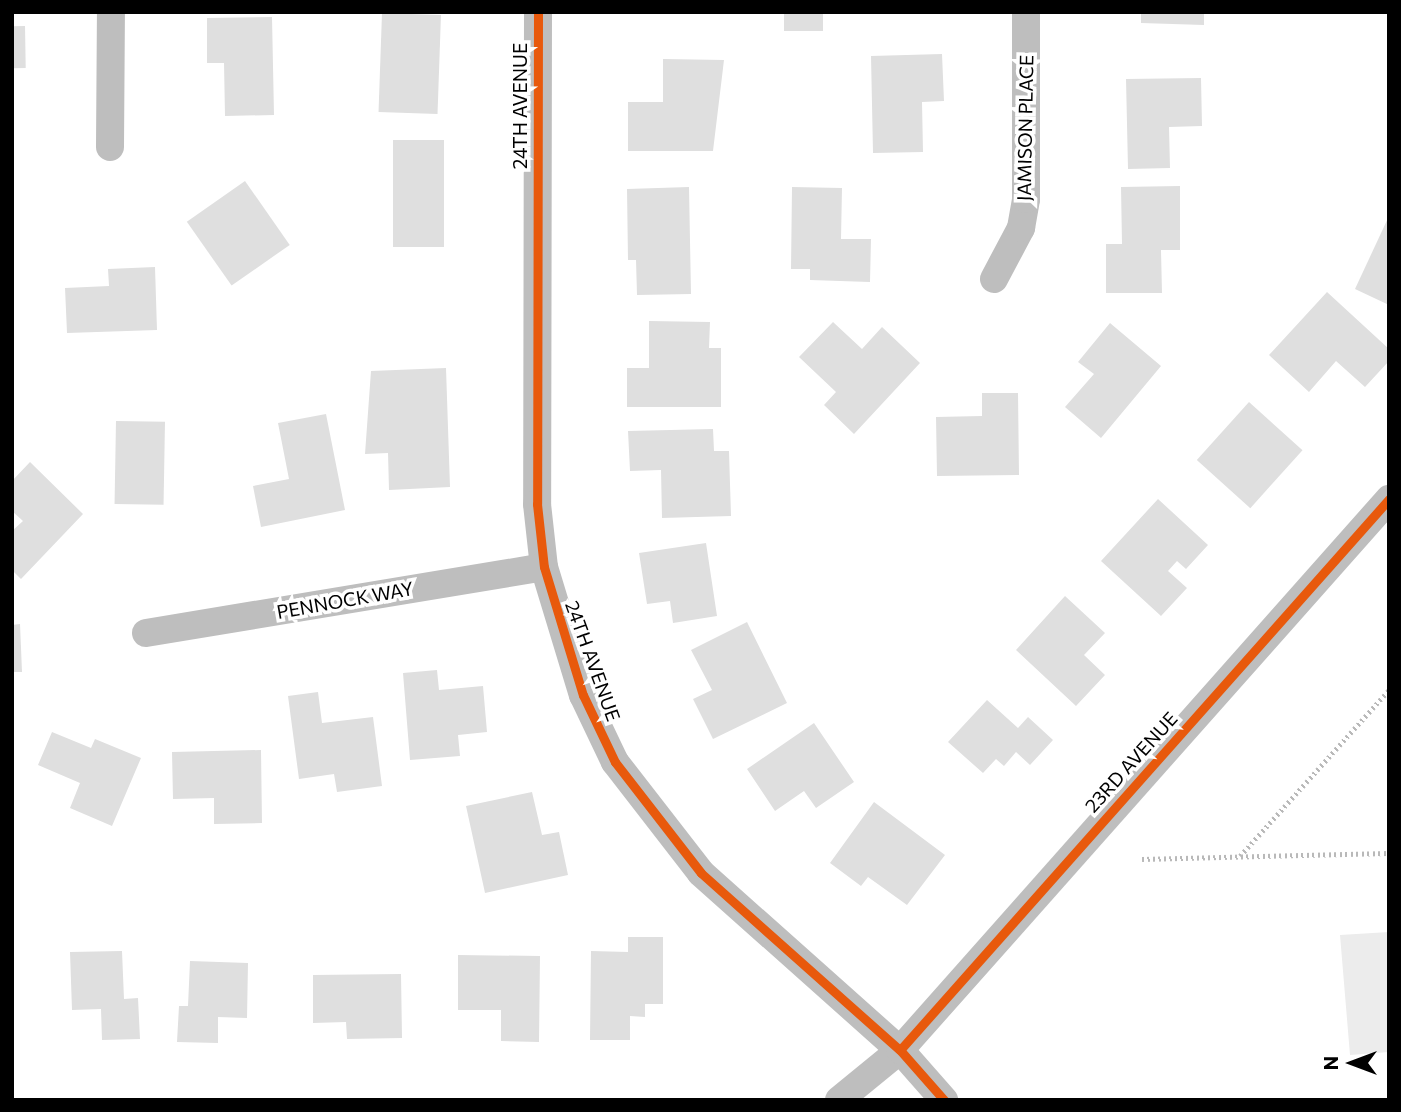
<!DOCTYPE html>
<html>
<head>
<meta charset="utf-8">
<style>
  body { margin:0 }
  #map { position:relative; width:1401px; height:1112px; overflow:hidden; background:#fff; font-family:Commissioner,sans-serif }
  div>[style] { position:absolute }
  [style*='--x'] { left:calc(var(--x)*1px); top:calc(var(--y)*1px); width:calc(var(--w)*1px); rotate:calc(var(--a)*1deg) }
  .green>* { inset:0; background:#ececec }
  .building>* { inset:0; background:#dfdfdf; transform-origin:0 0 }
  .path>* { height:4.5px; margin-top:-2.25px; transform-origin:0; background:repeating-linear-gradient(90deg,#b9b9b9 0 2px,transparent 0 5.5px) }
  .street>* { height:28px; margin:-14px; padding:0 14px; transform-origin:14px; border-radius:14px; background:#bebebe }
  .cycleway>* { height:9px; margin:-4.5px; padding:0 4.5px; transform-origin:4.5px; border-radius:4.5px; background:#e8590c }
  span { translate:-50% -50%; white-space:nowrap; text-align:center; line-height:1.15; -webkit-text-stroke:7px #fff; paint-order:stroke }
  .street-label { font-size:19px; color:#000 }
  .frame { position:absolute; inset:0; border:14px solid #000; pointer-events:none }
  .north { position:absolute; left:1317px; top:1028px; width:70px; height:70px; -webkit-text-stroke:5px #fff; paint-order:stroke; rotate:270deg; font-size:19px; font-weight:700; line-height:28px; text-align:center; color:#000 }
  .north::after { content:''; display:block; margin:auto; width:24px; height:32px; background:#000; clip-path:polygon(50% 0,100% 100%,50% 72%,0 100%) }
</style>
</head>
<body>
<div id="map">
  <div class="green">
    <i style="clip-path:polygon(1389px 932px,1389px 1052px,1350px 1055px,1340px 935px)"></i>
  </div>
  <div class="building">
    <i style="left:784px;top:12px;width:39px;height:19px"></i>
    <i style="clip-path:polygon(1141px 12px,1204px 12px,1204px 25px,1141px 23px)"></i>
    <i style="left:382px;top:13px;width:59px;height:99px;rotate:2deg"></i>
    <i style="clip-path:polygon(272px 17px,274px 115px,225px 116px,224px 63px,207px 63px,207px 18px)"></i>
    <i style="left:25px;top:26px;width:42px;height:13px;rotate:89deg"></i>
    <i style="clip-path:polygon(942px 54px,944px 101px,922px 102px,923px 152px,873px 153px,871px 56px)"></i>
    <i style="clip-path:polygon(663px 59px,724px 60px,713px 151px,628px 151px,628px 102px,663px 102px)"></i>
    <i style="clip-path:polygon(1201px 78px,1202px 126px,1169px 127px,1170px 168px,1128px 169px,1126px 79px)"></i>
    <i style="left:393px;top:140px;width:51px;height:107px"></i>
    <i style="left:245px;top:181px;width:78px;height:71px;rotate:55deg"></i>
    <i style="clip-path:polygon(1180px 186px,1180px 250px,1161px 250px,1162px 293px,1106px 293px,1106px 244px,1122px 244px,1121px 187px)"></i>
    <i style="clip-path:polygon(689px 187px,691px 294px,637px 295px,636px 260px,628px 260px,627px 189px)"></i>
    <i style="clip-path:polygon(792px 187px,842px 188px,841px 239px,871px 239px,870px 282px,810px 280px,810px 269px,791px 269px)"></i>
    <i style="clip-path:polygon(1389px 216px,1389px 305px,1355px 289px)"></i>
    <i style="clip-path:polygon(155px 267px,157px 330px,67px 333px,65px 288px,109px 286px,108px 269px)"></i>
    <i style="clip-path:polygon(1327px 292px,1389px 349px,1389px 361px,1365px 387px,1336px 361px,1309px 392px,1269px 355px)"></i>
    <i style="clip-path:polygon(649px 321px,710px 322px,709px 348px,721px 348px,721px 407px,627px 407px,627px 368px,649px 368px)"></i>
    <i style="clip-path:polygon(833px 322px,862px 349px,882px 327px,920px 363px,854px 434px,824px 405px,836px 392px,799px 357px)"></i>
    <i style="clip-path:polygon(1110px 323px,1161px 366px,1101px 438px,1065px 407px,1094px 374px,1078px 362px)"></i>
    <i style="clip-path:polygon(446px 368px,450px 487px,389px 490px,388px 453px,365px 454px,371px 371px)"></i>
    <i style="clip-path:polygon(982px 393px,1018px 393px,1019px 475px,937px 476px,936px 417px,982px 416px)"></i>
    <i style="left:1249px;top:402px;width:72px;height:78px;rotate:42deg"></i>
    <i style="clip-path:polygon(326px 414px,345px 510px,261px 527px,253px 486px,289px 479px,278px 423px)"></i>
    <i style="left:116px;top:421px;width:49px;height:83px;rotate:1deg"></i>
    <i style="clip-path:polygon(713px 429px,714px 451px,729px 451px,731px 516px,662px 518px,661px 470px,630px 471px,628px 431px)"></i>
    <i style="clip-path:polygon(30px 462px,83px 514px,21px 579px,12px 570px,12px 531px,23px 521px,12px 511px,12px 481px)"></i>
    <i style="clip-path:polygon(1158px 499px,1208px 545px,1186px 569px,1177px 561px,1168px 571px,1187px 588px,1161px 616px,1101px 561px)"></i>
    <i style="clip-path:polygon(706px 543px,717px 616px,673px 623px,670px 601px,647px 604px,639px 553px)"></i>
    <i style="clip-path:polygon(1065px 596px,1105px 633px,1084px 655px,1105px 675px,1076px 706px,1016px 650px)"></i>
    <i style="clip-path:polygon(747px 622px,787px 703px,713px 739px,693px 699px,712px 690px,691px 650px)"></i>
    <i style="clip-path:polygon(20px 624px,22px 672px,12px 672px,12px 625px)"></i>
    <i style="clip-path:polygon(437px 670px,439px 690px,483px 686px,487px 732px,458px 735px,460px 756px,410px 760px,403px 673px)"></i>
    <i style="clip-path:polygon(318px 692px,322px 723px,373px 717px,382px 786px,337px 792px,334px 774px,299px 779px,288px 696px)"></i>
    <i style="clip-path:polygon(987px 700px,1018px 728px,1028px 717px,1053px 740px,1030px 765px,1016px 752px,1004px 766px,996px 759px,983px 773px,948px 742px)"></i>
    <i style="clip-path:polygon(814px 723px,854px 782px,816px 808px,804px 791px,775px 811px,747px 769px)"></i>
    <i style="clip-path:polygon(52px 732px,91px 748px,95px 739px,141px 758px,112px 826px,70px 808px,80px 783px,38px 765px)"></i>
    <i style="clip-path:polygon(261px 750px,262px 823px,214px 824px,214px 798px,173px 799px,172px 752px)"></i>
    <i style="clip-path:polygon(532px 792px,542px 835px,559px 832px,568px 875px,485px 893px,466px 806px)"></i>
    <i style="clip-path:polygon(874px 802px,945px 855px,907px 905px,868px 877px,861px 886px,830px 863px)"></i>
    <i style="clip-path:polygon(628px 937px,663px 937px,663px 1004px,645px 1004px,645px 1017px,630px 1016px,630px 1040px,590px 1040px,591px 951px,628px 952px)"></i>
    <i style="clip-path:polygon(122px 951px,124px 999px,138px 998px,140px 1039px,102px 1040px,101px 1009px,72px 1010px,70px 952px)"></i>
    <i style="clip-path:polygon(458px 955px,540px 956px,539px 1042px,501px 1041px,501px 1010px,458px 1010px)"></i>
    <i style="clip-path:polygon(190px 961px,248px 963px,247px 1018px,218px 1017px,218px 1043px,177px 1042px,179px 1006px,188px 1006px)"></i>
    <i style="clip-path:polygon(401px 974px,402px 1038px,347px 1039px,346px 1022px,313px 1023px,313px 975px)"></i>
  </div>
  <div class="path">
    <i style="--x:1240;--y:856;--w:223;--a:-48.1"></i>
    <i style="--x:1142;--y:859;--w:247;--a:-1.4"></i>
  </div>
  <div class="street">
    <i style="--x:538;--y:12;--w:492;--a:90.1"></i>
    <i style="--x:537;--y:504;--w:63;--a:83.7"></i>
    <i style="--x:544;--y:567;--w:134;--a:73.1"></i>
    <i style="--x:583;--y:695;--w:74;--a:64.5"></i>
    <i style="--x:615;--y:762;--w:140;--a:52.2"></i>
    <i style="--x:701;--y:873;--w:266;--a:41.7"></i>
    <i style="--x:900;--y:1050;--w:67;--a:48.7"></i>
    <i style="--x:110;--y:147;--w:135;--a:-89.6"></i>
    <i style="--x:994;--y:279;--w:58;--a:-62.1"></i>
    <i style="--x:1021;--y:228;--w:29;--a:-80"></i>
    <i style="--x:1026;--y:199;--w:187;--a:-90"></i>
    <i style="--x:146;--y:633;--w:403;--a:-9.4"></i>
    <i style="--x:839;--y:1100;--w:79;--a:-39.3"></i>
    <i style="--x:900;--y:1050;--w:737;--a:-48.41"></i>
  </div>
  <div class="cycleway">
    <i style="--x:538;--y:12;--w:492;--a:90.1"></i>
    <i style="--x:537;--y:504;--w:63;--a:83.7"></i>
    <i style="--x:544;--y:567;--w:134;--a:73.1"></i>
    <i style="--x:583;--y:695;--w:74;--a:64.5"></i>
    <i style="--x:615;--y:762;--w:140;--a:52.2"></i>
    <i style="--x:701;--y:873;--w:266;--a:41.7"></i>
    <i style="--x:900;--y:1050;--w:67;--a:48.7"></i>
    <i style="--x:900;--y:1050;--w:737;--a:-48.41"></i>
  </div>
  <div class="street-label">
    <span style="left:520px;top:106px;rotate:-90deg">24TH AVENUE</span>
    <span style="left:1025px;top:128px;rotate:-89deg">JAMISON PLACE</span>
    <span style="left:345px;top:600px;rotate:-10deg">PENNOCK WAY</span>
    <span style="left:593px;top:661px;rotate:70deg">24TH AVENUE</span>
    <span style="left:1131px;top:762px;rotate:-48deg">23RD AVENUE</span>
  </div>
  <div class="frame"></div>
  <div class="north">N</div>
</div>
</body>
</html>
